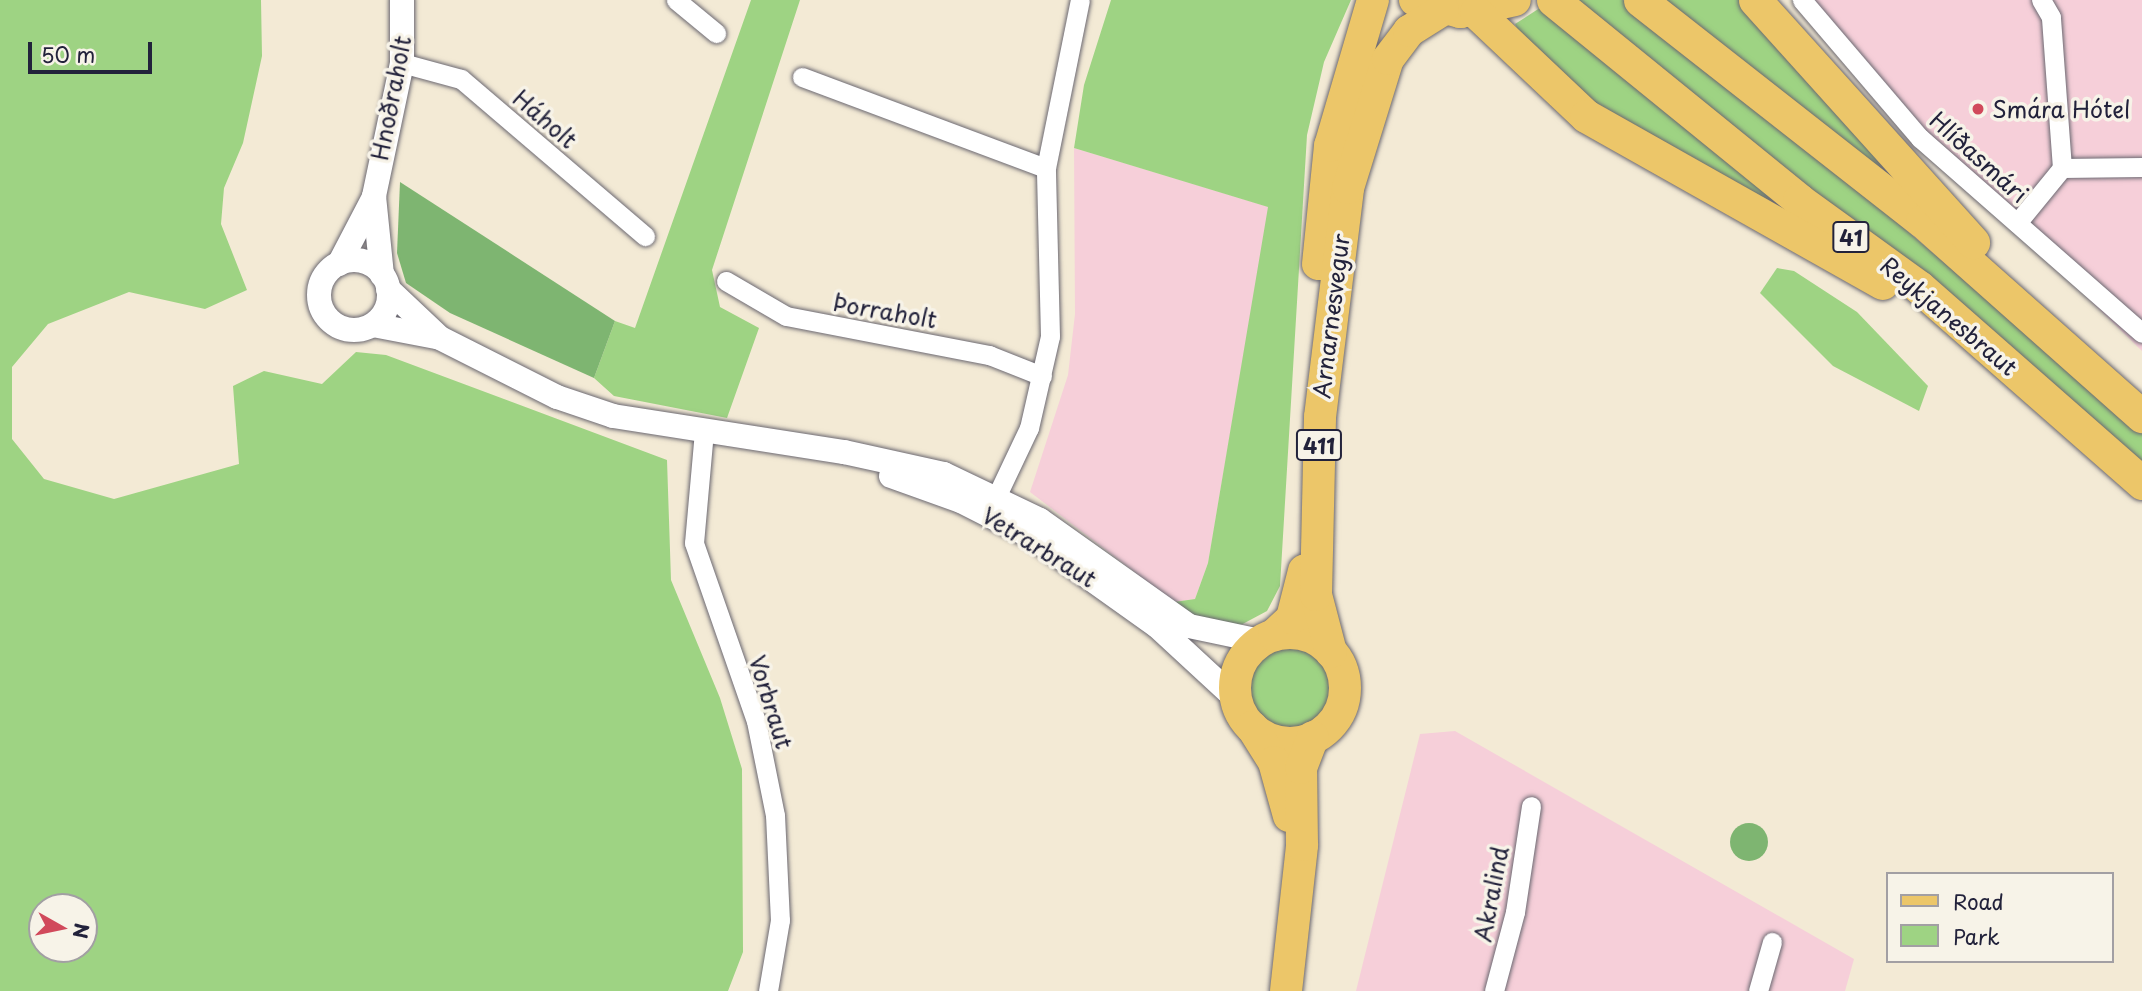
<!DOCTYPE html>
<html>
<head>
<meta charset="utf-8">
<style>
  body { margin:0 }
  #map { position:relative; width:2142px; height:991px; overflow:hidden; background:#f3ead5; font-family:"Playpen Sans",sans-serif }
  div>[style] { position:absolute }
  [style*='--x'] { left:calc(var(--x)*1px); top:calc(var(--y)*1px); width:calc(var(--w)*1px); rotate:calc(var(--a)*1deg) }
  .built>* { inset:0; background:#f6cfd9 }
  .green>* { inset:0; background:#9ed383 }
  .round { border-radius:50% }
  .forest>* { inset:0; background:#7eb571 }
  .roads { filter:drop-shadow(0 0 2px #6b6871) drop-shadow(0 0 2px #6b6871) }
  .minor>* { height:19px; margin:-9.5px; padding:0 9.5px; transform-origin:9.5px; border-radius:9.5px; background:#fff }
  .tertiary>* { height:24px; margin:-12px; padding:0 12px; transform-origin:12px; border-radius:12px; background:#fff }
  .tertiary>.ring { margin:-12px; padding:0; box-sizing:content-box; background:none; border:24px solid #fff; border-radius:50% }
  .primary>* { height:32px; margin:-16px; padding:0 16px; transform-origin:16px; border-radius:16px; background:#ecc669 }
  .primary>.ring { margin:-16px; padding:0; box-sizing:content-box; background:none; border:32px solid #ecc669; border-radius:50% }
  .trunk>* { height:33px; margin:-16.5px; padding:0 16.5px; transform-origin:16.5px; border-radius:16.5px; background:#ecc669 }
  .dots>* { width:19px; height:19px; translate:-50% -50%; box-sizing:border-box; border:4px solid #f7f3e8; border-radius:50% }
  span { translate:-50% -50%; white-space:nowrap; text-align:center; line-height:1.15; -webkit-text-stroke:7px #f7f3e8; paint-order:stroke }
  .shield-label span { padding:2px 5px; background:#f7f3e8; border:2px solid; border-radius:5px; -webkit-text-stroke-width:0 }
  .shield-label { font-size:21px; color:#22223b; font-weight:700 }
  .street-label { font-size:23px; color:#22223b }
  .poi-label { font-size:23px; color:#22223b }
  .left { translate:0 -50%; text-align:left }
  .legend { position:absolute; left:1886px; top:872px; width:228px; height:91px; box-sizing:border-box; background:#f7f3e8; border:2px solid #a29fa3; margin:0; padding:9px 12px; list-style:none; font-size:21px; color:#22223b }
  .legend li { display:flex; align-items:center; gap:14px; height:35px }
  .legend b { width:35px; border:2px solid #a29fa3 }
  .north { position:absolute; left:28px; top:893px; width:70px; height:70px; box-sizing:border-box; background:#f7f3e8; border:2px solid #a29fa3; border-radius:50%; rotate:99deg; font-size:19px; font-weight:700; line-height:28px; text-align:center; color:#22223b }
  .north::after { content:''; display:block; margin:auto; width:24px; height:32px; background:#d1495b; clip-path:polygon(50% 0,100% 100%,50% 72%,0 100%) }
  .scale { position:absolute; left:28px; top:42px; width:124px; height:32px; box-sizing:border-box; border:4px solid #22223b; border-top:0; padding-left:9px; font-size:21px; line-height:24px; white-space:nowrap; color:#22223b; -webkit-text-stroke:5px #f7f3e8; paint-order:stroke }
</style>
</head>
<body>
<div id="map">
  <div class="built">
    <i style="clip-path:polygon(1803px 0,2142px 0,2142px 351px,2018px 230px)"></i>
    <i style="clip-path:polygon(1074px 148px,1269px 207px,1208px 563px,1195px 599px,1174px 602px,1030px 492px,1068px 375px,1075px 314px)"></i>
    <i style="clip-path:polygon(1455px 731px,1854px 959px,1845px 991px,1356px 991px,1420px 734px)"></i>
  </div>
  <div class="green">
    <i style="clip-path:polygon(evenodd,0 0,261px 0,262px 56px,243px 143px,224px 188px,221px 224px,247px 290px,205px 309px,129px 292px,48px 324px,12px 367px,12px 439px,44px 479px,114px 499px,239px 464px,233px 386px,264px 371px,322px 384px,356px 352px,386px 355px,667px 460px,671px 580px,720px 698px,742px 769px,743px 952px,728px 991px,0 991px,0 0,42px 907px,84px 907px,84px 949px,42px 949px,42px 907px)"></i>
    <i style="clip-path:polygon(751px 0,800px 0,712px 270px,720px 307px,759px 328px,727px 418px,614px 396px,594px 378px,615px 321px,635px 328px)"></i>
    <i style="clip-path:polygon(1111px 0,1351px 0,1324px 62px,1307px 135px,1280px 586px,1267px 611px,1237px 627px,1195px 616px,1174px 602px,1195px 599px,1208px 563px,1268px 207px,1074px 148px,1084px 85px)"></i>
    <i style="clip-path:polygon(1570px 0,1623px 0,1746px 93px,2142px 432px,2142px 471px)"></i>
    <i style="clip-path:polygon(1662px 0,1742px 0,1918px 199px)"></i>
    <i style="clip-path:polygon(1549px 2px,1883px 276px,1603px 117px,1526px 46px,1515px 24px)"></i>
    <i style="clip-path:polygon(1777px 268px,1794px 271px,1857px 312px,1928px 386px,1919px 411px,1833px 366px,1760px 293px)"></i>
    <i class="round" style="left:1246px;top:644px;width:88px;height:88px"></i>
  </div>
  <div class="forest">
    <i style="clip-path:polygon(400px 182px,615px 321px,594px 378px,450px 313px,406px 283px,397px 253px)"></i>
    <i class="round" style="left:1730px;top:823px;width:38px;height:38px"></i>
  </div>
  <div class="roads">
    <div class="minor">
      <i style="--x:676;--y:0;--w:52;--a:39.5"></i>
      <i style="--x:1802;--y:0;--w:182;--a:49.5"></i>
      <i style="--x:1920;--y:138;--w:295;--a:41.3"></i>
      <i style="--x:402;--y:63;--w:61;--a:15.2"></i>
      <i style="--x:461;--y:79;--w:242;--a:40.5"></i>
      <i style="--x:802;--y:77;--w:260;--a:20.5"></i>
      <i style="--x:2062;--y:168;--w:80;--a:-0.7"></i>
      <i style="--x:2017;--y:223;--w:71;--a:-50.7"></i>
      <i style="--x:2062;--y:168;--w:151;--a:-94.2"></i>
      <i style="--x:2051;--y:17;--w:20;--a:-120"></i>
      <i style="--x:726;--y:281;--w:69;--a:30.3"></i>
      <i style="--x:786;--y:316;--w:207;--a:10.9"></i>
      <i style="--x:989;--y:355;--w:57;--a:21.6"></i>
      <i style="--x:704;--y:431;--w:112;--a:95.1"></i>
      <i style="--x:694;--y:543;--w:188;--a:70.8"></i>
      <i style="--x:756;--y:721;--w:96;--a:78.6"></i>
      <i style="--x:775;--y:815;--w:105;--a:87.3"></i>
      <i style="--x:780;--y:920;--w:72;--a:99.6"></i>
      <i style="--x:990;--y:510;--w:91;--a:-64.6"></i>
      <i style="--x:1029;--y:428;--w:94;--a:-77.1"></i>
      <i style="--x:1050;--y:336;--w:168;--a:-91.4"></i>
      <i style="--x:1046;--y:168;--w:171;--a:-78.6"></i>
      <i style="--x:1494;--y:991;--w:82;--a:-75.1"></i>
      <i style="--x:1515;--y:912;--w:107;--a:-81.4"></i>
      <i style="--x:1758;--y:991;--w:51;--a:-74.1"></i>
    </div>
    <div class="tertiary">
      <i class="ring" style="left:319px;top:260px;width:46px;height:46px"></i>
      <i style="--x:339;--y:264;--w:76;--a:-62.4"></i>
      <i style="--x:382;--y:275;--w:79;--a:-95.8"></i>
      <i style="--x:374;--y:196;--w:136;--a:-78.1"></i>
      <i style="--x:402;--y:63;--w:63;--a:-90"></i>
      <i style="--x:388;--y:289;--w:71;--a:43.3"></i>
      <i style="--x:440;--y:338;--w:131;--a:26.8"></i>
      <i style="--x:557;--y:397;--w:59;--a:18.7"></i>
      <i style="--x:613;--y:416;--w:234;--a:8.9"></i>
      <i style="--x:844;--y:452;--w:102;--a:12.4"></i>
      <i style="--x:944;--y:474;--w:106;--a:25.6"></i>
      <i style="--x:1040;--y:520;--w:183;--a:35.4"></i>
      <i style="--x:1189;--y:626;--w:74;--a:11.8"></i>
      <i style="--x:373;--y:325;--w:64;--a:10.8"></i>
      <i style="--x:891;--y:476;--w:74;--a:19.7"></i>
      <i style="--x:961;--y:501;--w:80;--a:26.9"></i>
      <i style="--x:1032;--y:537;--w:153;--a:35.5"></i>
      <i style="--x:1157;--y:626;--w:108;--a:42.7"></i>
    </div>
    <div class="primary">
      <i style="--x:1415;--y:0;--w:47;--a:14.9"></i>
      <i style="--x:1460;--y:12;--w:56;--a:-12.3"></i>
      <i style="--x:1318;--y:264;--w:119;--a:-84.2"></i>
      <i style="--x:1330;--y:146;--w:152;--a:-73.6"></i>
      <i class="ring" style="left:1235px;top:633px;width:78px;height:78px"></i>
      <i style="--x:1274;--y:635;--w:25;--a:-43"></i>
      <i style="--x:1292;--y:618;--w:49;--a:-75.7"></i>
      <i style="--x:1331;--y:652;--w:59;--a:-104.7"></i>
      <i style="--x:1316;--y:595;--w:178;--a:-88.7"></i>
      <i style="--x:1320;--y:417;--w:231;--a:-83"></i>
      <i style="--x:1348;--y:188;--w:135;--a:-72.8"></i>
      <i style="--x:1388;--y:59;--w:35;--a:-53"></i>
      <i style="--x:1409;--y:31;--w:40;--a:-32"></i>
      <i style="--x:1252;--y:727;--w:41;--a:57.8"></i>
      <i style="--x:1274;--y:762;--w:56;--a:74.5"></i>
      <i style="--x:1286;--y:991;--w:147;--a:-83.7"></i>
      <i style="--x:1302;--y:845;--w:77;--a:-90.7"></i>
      <i style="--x:1301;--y:768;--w:33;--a:-69"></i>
    </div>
    <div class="trunk">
      <i style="--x:1553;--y:0;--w:317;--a:39.1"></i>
      <i style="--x:1799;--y:200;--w:148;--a:35.9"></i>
      <i style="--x:1919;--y:287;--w:297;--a:41.3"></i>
      <i style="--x:1640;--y:0;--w:358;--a:38.1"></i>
      <i style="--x:1922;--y:221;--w:294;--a:41.6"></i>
      <i style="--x:1755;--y:0;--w:326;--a:48"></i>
      <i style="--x:1476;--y:12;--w:151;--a:43.4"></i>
      <i style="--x:1586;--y:116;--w:340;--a:29.4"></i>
    </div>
  </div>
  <div class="dots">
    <i style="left:1978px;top:109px;background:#d1495b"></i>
  </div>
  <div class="shield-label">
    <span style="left:1851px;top:237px">41</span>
    <span style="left:1319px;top:445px">411</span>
  </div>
  <div class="street-label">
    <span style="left:391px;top:98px;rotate:-79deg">Hnoðraholt</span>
    <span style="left:545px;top:119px;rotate:41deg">Háholt</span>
    <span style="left:1979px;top:157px;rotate:42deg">Hlíðasmári</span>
    <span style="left:885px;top:311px;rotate:10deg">Þorraholt</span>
    <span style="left:1331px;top:316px;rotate:-83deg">Arnarnesvegur</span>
    <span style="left:1949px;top:316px;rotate:40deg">Reykjanesbraut</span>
    <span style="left:1039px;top:547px;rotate:32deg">Vetrarbraut</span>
    <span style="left:771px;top:702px;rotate:73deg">Vorbraut</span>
    <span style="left:1491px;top:894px;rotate:-79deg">Akralind</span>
  </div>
  <div class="poi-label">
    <span class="left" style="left:1992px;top:109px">Smára Hótel</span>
  </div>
  <ul class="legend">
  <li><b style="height:9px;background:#ecc669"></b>Road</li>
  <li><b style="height:19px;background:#9ed383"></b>Park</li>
  </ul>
  <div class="north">N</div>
  <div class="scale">50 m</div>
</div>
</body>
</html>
